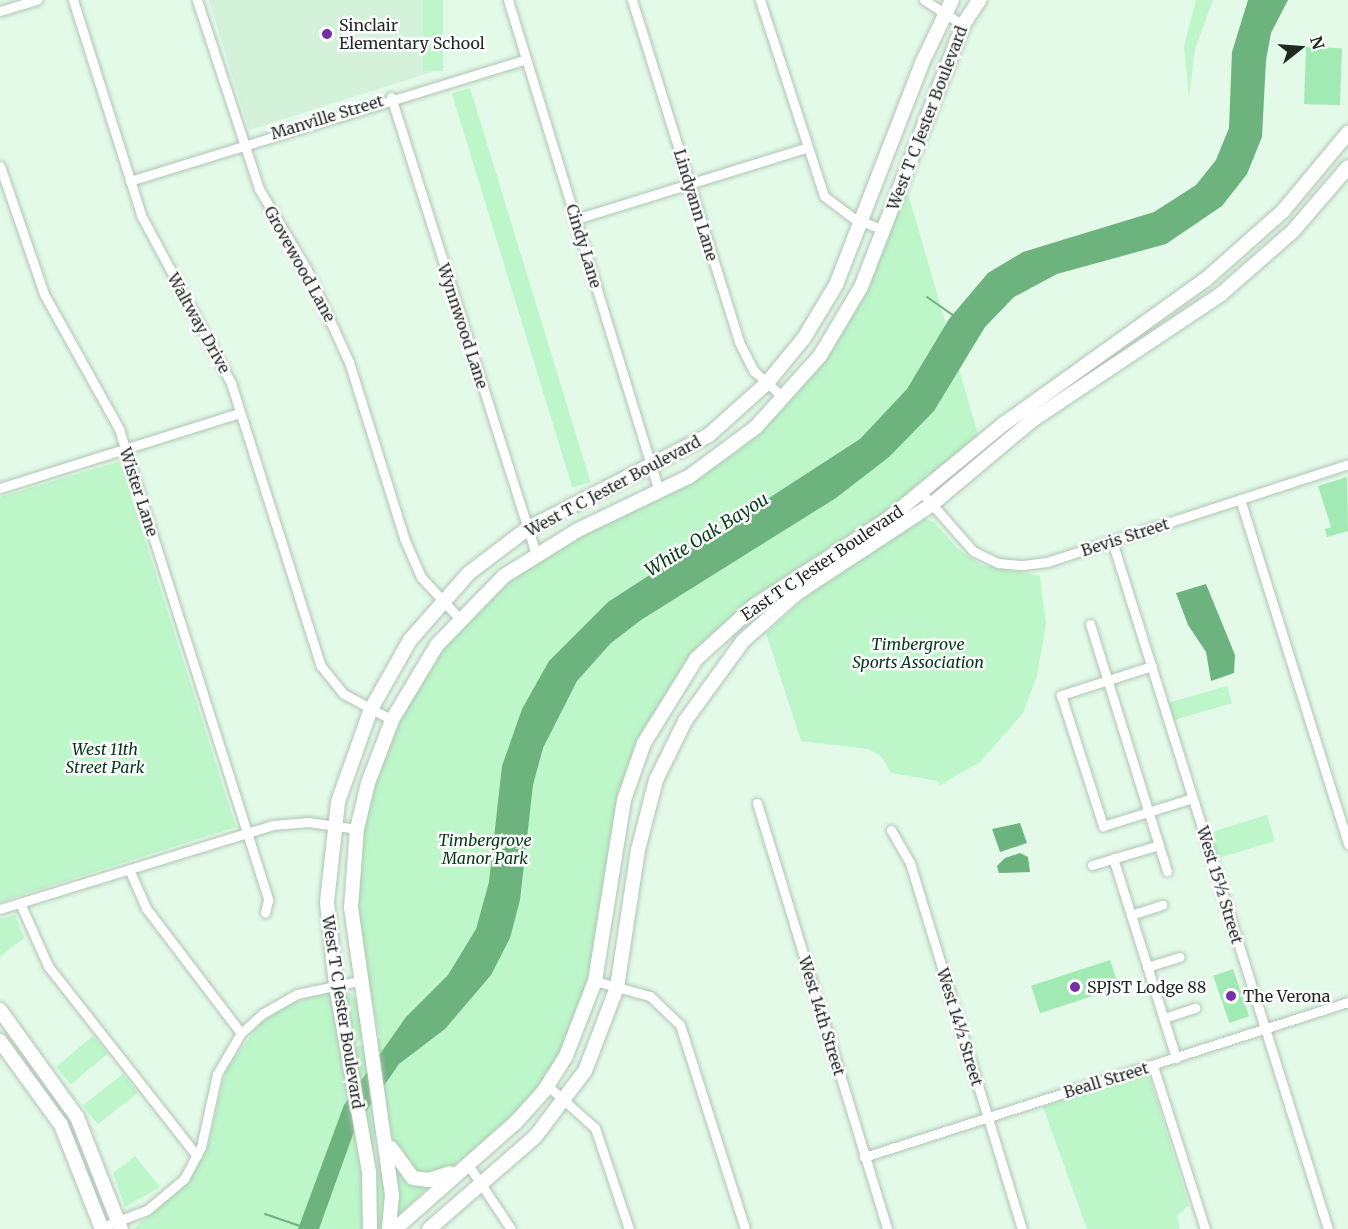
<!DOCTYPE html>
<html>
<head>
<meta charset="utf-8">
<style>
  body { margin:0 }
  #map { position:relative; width:1348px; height:1229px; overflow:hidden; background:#e3fae8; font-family:Merriweather,serif }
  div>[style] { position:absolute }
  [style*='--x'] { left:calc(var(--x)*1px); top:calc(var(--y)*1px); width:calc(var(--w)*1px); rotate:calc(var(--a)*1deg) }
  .built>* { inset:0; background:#d4f1da }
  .green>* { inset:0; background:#bdf6c9; transform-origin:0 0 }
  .water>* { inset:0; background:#6db37e }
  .stream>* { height:2px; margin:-1px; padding:0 1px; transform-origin:1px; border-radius:1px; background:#6db37e }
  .building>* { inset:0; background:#a2eab3; transform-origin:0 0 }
  .roads { filter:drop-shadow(0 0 2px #b0c5b4) drop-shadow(0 0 2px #b0c5b4) }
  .street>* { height:9px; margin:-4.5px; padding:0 4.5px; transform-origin:4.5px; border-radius:4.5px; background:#fff }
  .secondary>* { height:14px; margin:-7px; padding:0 7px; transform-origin:7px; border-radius:7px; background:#fff }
  .dots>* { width:16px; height:16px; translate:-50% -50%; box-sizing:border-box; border:3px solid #fff; border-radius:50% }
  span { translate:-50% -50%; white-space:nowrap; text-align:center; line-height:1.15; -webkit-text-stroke:5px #fff; paint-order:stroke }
  .poi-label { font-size:16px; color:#1f2821 }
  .left { translate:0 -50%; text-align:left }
  .street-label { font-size:16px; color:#1f2821 }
  .park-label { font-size:16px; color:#003917; font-style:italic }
  .water-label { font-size:18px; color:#073e1c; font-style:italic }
  .north { position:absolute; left:1270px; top:18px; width:60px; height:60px; -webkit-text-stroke:4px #fff; paint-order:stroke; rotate:73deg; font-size:16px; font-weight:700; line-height:24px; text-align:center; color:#1f2821 }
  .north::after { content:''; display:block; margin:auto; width:21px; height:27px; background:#1f2821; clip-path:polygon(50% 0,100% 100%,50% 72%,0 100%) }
</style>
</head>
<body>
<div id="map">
  <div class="built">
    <i style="clip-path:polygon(209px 0,423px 0,444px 68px,249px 130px)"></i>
  </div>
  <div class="green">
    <i style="left:423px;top:0;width:20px;height:71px"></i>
    <i style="clip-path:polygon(1196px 0,1213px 0,1195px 49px,1189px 97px,1184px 46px)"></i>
    <i style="left:470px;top:88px;width:412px;height:19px;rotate:73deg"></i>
    <i style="clip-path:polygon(907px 190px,979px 438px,924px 487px,744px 609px,643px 738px,594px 963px,573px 1035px,530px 1102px,445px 1173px,417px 1175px,393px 1144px,392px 1131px,376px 1130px,362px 1229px,133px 1229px,189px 1182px,209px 1143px,226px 1069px,260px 1023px,290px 1004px,329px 992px,340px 1053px,380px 1038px,358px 937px,356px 882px,366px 809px,388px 741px,431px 664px,449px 640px,517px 574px,598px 527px,678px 490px,735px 453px,781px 411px,853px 315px)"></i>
    <i style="clip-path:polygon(120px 461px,236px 827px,0 902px,0 497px)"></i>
    <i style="clip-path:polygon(925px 519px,934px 522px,957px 548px,981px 565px,1040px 576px,1046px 624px,1037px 676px,1023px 713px,980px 762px,940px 785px,938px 781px,891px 773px,881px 756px,868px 749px,801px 741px,766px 633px,820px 585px)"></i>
    <i style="left:1227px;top:686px;width:18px;height:62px;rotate:74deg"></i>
    <i style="left:1267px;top:815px;width:27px;height:61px;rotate:73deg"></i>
    <i style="clip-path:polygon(15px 915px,24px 938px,0 957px,0 919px)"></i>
    <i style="clip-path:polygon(348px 991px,358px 1001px,363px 1038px,353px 1045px,345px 1001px)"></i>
    <i style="left:93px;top:1036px;width:23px;height:48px;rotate:50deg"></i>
    <i style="clip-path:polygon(1148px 1072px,1189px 1205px,1177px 1216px,1180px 1229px,1087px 1229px,1043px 1107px)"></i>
    <i style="left:123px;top:1074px;width:24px;height:51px;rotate:52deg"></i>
    <i style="clip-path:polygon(378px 1149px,386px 1186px,385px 1229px,376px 1229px)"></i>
    <i style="clip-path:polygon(135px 1156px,160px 1187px,125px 1207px,113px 1173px)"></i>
    <i style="clip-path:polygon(397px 1171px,429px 1186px,396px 1217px,396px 1173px)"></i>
  </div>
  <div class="water">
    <i style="clip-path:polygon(1248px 0,1288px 0,1271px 33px,1266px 60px,1262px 137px,1247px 174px,1222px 206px,1166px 244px,1057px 274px,1014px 297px,985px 327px,934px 411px,889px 457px,836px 498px,641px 620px,611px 643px,577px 681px,543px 748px,533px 785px,520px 900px,510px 938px,491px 975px,445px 1029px,399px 1064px,356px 1126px,319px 1229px,298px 1229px,344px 1105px,406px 1017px,448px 975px,476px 929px,489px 882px,502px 766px,522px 709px,549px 661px,608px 602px,860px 439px,907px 389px,949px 319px,988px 273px,1023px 252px,1154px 212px,1196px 185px,1216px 160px,1229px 128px,1232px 52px)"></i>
    <i style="clip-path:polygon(1206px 584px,1235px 655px,1234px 673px,1211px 681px,1206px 652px,1188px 625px,1176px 593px)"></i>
    <i style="clip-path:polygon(1020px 823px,1027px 843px,1000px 852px,992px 829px)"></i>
    <i style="clip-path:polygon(1020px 853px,1028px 857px,1030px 872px,999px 873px,997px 866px,1005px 858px)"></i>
  </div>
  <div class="stream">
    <i style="--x:927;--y:297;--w:33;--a:35"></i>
    <i style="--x:265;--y:1214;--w:37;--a:19"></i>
  </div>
  <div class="building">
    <i style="left:1306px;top:47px;width:36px;height:57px;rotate:2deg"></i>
    <i style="clip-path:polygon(1347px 477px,1348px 531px,1327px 537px,1325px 529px,1331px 527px,1318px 486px)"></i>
    <i style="left:1110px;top:960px;width:29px;height:83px;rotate:72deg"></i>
    <i style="left:1233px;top:969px;width:50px;height:21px;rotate:71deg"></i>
  </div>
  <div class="roads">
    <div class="street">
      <i style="--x:73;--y:0;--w:225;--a:72.4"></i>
      <i style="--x:141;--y:215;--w:191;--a:61.8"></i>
      <i style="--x:231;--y:383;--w:297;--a:72.4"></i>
      <i style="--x:321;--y:666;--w:36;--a:51"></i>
      <i style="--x:344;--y:694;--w:55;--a:28.4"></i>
      <i style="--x:197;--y:0;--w:199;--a:71.8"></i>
      <i style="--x:259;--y:189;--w:94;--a:59.3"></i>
      <i style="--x:307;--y:270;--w:101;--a:65.5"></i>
      <i style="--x:349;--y:362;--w:184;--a:72.6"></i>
      <i style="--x:404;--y:538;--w:43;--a:66.4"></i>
      <i style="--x:421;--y:577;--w:56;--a:47.2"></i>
      <i style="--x:508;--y:0;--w:514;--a:72.91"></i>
      <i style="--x:632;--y:0;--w:358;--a:72.6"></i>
      <i style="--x:739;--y:342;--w:33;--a:63"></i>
      <i style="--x:754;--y:371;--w:39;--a:42"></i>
      <i style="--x:760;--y:0;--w:206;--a:71.9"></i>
      <i style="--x:824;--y:196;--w:36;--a:37"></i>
      <i style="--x:853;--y:218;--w:33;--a:21"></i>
      <i style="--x:924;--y:0;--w:46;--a:32.7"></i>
      <i style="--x:0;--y:11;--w:39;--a:-17"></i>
      <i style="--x:391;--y:97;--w:479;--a:72.4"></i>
      <i style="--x:0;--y:166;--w:135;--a:71"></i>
      <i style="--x:44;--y:294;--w:154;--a:60.9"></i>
      <i style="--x:119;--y:429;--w:494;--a:72.4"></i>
      <i style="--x:268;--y:900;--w:13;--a:103"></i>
      <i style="--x:130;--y:181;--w:414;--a:-17.1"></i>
      <i style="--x:576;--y:219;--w:241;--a:-17.2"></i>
      <i style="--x:0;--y:488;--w:251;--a:-17.4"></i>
      <i style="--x:923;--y:494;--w:76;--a:48.7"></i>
      <i style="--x:973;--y:551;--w:28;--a:26"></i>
      <i style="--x:998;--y:563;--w:25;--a:5"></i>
      <i style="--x:1023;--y:565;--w:24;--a:-7"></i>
      <i style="--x:1047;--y:562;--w:317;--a:-18"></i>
      <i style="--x:1240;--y:499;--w:362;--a:72.6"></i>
      <i style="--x:1112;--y:541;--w:721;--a:72.57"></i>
      <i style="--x:1090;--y:624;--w:259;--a:72.7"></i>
      <i style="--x:1152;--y:666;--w:96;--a:162.3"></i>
      <i style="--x:1061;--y:695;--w:138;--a:72.2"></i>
      <i style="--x:1103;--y:826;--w:94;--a:-17.3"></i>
      <i style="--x:757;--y:803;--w:445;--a:73"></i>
      <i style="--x:891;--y:830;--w:38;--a:60"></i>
      <i style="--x:910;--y:863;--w:383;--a:73"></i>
      <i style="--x:1113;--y:858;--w:210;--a:72.5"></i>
      <i style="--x:1092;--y:865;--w:70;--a:-16.6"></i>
      <i style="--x:129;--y:869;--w:43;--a:66.4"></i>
      <i style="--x:146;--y:908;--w:157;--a:52.8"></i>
      <i style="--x:20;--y:903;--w:69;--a:66"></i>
      <i style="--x:48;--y:966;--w:241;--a:51.9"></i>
      <i style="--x:0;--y:909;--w:286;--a:-17.1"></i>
      <i style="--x:273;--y:825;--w:35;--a:-5"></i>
      <i style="--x:308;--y:822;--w:49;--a:8.1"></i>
      <i style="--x:1131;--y:915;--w:33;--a:-18"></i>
      <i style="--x:1147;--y:967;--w:34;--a:-17"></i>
      <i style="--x:595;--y:981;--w:57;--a:15.3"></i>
      <i style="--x:650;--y:996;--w:42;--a:44"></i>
      <i style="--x:680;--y:1025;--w:214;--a:72.3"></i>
      <i style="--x:1164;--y:1018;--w:33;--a:-18"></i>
      <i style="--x:1153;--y:1066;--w:171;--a:72.3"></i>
      <i style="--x:548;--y:1086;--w:63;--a:41.8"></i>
      <i style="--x:595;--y:1128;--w:107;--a:71.4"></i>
      <i style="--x:864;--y:1157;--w:508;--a:-17.76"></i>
      <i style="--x:467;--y:1163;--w:79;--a:56.3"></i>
      <i style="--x:102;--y:1227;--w:48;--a:-20.7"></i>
      <i style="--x:147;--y:1210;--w:48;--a:-40"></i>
      <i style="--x:184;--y:1179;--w:36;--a:-62"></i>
      <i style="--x:201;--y:1147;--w:75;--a:-77.6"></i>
      <i style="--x:217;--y:1074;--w:48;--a:-59.7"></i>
      <i style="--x:241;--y:1033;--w:28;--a:-42"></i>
      <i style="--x:262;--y:1014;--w:40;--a:-29.7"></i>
      <i style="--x:297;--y:994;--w:63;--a:-11.8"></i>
    </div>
    <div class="secondary">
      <i style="--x:0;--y:1010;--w:132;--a:54.3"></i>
      <i style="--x:77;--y:1117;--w:120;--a:68.6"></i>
      <i style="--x:0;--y:1041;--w:104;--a:54"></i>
      <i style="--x:61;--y:1125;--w:112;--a:68.5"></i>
      <i style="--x:391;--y:1148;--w:37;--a:54"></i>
      <i style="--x:413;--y:1178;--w:16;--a:7"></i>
      <i style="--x:429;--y:1180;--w:22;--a:-18"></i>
      <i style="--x:370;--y:1229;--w:57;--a:-91"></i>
      <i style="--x:369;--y:1172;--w:190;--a:-100"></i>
      <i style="--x:336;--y:985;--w:83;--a:-96.2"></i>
      <i style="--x:327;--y:902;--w:101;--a:-83.7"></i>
      <i style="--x:338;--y:802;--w:99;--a:-70.5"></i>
      <i style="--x:371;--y:709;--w:79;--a:-60.5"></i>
      <i style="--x:410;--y:640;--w:89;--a:-48.6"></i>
      <i style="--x:469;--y:573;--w:73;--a:-37.2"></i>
      <i style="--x:527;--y:529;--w:205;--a:-27.3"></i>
      <i style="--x:709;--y:435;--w:78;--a:-41.9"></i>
      <i style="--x:767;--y:383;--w:58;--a:-50.6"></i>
      <i style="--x:804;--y:338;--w:62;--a:-58.9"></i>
      <i style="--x:836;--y:285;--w:238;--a:-68.8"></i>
      <i style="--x:922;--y:63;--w:70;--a:-64.5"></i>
      <i style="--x:389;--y:1229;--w:34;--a:-85"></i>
      <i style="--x:392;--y:1195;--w:290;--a:-98.1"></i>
      <i style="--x:351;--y:908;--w:79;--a:-85.7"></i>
      <i style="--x:357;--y:829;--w:47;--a:-76.6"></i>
      <i style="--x:368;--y:783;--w:67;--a:-69.1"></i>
      <i style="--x:392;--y:720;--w:87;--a:-59"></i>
      <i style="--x:437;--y:645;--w:96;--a:-45.8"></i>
      <i style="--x:504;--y:576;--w:87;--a:-31.9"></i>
      <i style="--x:578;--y:530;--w:124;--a:-25.7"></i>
      <i style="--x:690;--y:476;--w:82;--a:-36.6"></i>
      <i style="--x:756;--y:427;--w:96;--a:-48"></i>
      <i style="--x:820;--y:356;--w:80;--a:-59.3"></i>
      <i style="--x:861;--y:287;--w:281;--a:-68.7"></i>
      <i style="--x:963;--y:25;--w:30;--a:-57"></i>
      <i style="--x:395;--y:1229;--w:162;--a:-41.5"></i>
      <i style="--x:516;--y:1122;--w:42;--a:-47.9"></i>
      <i style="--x:544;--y:1091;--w:41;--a:-57.8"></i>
      <i style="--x:566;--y:1056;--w:80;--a:-68.9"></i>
      <i style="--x:595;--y:981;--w:183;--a:-80.9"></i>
      <i style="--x:624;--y:800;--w:60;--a:-70.7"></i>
      <i style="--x:644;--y:743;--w:99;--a:-58.2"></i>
      <i style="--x:696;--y:659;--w:79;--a:-42.4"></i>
      <i style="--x:754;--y:606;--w:160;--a:-33"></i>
      <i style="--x:888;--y:519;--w:151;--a:-39.4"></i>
      <i style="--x:1005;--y:423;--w:246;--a:-35.6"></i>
      <i style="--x:1205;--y:280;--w:104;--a:-41.5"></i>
      <i style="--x:1283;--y:211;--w:102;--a:-50.2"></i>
      <i style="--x:429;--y:1229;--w:140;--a:-41"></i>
      <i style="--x:535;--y:1137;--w:83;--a:-52.9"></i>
      <i style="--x:585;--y:1071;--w:90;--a:-69.1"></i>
      <i style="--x:617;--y:987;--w:139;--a:-81.3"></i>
      <i style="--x:638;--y:850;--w:72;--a:-75.6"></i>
      <i style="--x:656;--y:780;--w:66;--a:-63.8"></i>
      <i style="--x:685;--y:721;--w:99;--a:-54.1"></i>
      <i style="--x:743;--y:641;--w:72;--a:-41.6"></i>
      <i style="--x:797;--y:593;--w:160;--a:-33.3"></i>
      <i style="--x:931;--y:505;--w:131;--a:-40"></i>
      <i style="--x:1031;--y:421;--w:227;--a:-33.7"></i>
      <i style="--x:1220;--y:295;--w:97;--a:-41.2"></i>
      <i style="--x:1293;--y:231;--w:84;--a:-49.3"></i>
    </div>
  </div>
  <div class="dots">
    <i style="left:327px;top:34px;background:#7430a4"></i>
    <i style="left:1075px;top:987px;background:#7430a4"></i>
    <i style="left:1231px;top:996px;background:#7430a4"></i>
  </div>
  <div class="poi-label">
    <span class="left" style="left:339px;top:34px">Sinclair<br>Elementary School</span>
    <span class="left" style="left:1087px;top:987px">SPJST Lodge 88</span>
    <span class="left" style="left:1243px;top:996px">The Verona</span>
  </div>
  <div class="street-label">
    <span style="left:327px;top:117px;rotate:-17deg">Manville Street</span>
    <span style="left:927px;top:118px;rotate:-69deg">West T C Jester Boulevard</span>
    <span style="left:696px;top:205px;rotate:73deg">Lindyann Lane</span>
    <span style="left:584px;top:246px;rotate:73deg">Cindy Lane</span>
    <span style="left:300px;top:264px;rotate:61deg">Grovewood Lane</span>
    <span style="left:199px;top:323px;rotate:61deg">Waltway Drive</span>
    <span style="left:463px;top:326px;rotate:72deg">Wynnwood Lane</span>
    <span style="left:613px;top:486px;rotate:-28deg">West T C Jester Boulevard</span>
    <span style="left:139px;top:492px;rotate:72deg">Wister Lane</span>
    <span style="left:1125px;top:537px;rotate:-18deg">Bevis Street</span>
    <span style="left:822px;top:563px;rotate:-34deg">East T C Jester Boulevard</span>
    <span style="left:1220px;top:885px;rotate:73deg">West 15½ Street</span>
    <span style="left:343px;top:1012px;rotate:81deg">West T C Jester Boulevard</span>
    <span style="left:822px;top:1016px;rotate:73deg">West 14th Street</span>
    <span style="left:960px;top:1027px;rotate:73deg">West 14½ Street</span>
    <span style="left:1106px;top:1080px;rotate:-17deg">Beall Street</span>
  </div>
  <div class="park-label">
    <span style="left:918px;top:653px">Timbergrove<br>Sports Association</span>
    <span style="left:105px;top:758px">West 11th<br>Street Park</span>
    <span style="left:485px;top:849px">Timbergrove<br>Manor Park</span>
  </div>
  <div class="water-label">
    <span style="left:707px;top:535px;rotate:-32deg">White Oak Bayou</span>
  </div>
  <div class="north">N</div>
</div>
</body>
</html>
